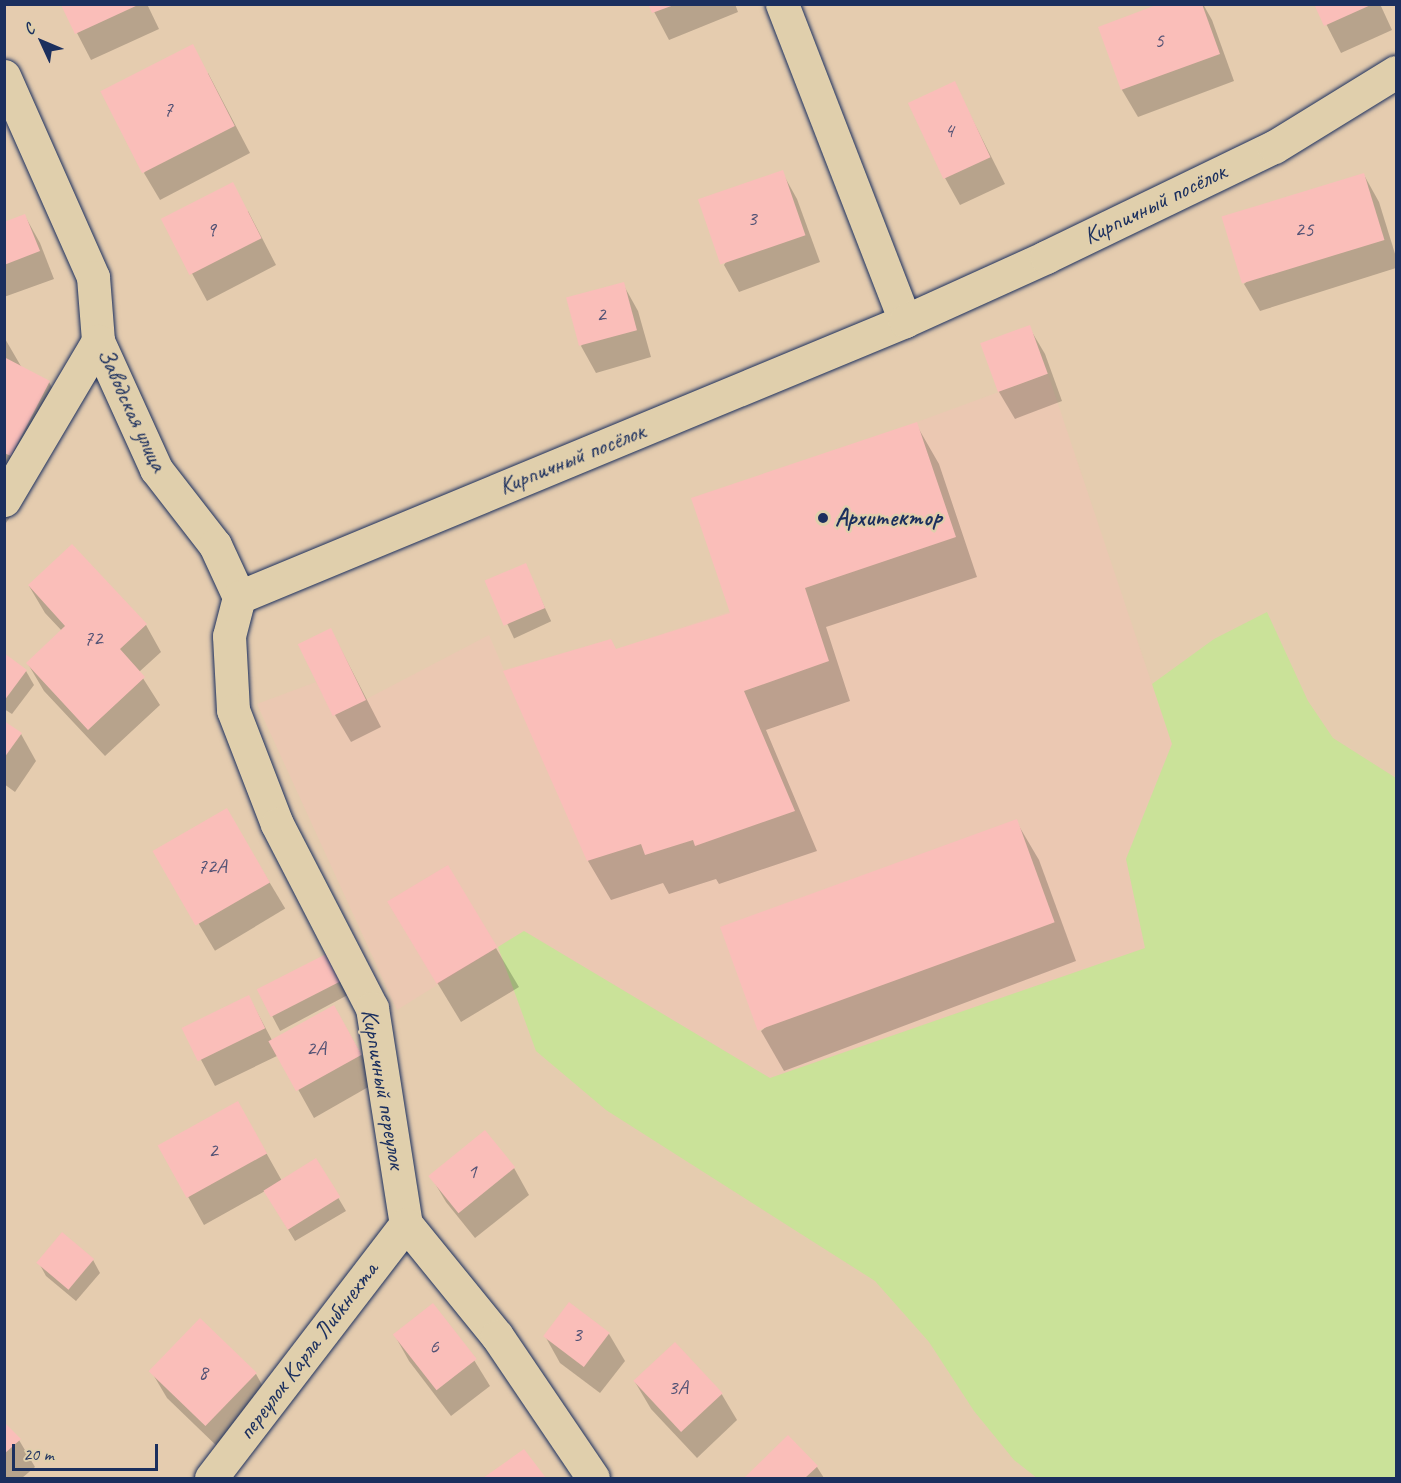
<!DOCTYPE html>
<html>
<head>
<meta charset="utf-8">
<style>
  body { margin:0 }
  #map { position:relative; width:1401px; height:1483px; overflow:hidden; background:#e5ccaf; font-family:Caveat,sans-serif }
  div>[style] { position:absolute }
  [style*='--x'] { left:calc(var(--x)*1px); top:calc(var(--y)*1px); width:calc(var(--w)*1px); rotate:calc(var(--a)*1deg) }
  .built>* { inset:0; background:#ebc8b2 }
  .green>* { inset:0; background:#cae299 }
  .shadow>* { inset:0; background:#0003; transform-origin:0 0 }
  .building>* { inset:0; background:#fabeb9; transform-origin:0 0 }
  .roads { filter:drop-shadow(0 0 2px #1b2f5e) drop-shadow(0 0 2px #1b2f5e) }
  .street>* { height:33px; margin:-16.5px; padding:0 16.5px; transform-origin:16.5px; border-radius:16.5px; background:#e0cfac }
  .dots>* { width:16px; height:16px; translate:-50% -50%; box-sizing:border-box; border:3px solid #e0cfac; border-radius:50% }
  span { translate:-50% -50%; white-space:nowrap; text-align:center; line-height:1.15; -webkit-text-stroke:4.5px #e0cfac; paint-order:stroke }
  .number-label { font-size:21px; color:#535375 }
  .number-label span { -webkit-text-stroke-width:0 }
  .street-label { font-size:24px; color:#1b2f5e }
  .poi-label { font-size:24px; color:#1b2f5e; font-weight:700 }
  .left { translate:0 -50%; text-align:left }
  .frame { position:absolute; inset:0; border:6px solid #1b2f5e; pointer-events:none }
  .north { position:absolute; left:12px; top:12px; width:60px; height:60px; -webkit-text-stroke:4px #e0cfac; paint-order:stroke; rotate:314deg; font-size:16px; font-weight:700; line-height:24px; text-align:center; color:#1b2f5e }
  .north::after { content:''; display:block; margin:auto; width:21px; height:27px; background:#1b2f5e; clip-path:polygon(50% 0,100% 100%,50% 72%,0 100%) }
  .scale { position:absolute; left:12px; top:1444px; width:146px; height:27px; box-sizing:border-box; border:3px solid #1b2f5e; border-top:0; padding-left:8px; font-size:18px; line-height:21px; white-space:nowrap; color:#1b2f5e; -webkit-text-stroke:4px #e0cfac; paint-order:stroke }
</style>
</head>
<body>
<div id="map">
  <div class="built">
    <i style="clip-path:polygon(1048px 374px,1172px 744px,1126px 859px,1146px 948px,770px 1078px,524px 931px,397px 1010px,257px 704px,316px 682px,334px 716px,489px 635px,504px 670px,611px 639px,616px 649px,955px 537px,917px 422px)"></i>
  </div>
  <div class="green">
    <i style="clip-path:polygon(1267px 612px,1308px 701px,1333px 738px,1396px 778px,1396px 1478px,1037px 1478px,1014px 1460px,974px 1411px,929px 1342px,875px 1281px,606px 1110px,536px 1051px,498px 947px,524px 931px,770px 1078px,1145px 948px,1126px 859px,1172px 744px,1152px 684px,1214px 639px)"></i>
  </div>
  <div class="shadow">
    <i style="clip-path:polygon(62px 4px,147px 4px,159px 29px,91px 60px)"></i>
    <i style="clip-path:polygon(650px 4px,735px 4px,738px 12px,669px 40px)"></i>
    <i style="clip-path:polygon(1164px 4px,1203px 4px,1212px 20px,1234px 81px,1138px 117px,1122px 90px,1100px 28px)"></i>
    <i style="clip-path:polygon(1316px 4px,1380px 4px,1392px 30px,1341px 53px)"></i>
    <i style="clip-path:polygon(208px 73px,250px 153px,160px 200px,144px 173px)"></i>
    <i style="clip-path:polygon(954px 83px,1005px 184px,960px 205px,945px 178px)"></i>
    <i style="clip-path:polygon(782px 172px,797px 199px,820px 262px,739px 292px,724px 265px)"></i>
    <i style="clip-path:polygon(1364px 175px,1379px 202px,1396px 257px,1396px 268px,1260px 311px,1244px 284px)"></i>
    <i style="clip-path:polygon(248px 211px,276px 265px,207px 301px,163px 220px)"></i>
    <i style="clip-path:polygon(25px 216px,40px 243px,54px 279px,4px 297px,4px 224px)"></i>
    <i style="clip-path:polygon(623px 284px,638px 311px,651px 357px,596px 373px,581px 346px)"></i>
    <i style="clip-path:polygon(1029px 327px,1045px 354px,1062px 401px,1015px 419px,999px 392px,982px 345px)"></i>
    <i style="clip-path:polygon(4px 337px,22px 368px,49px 382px,64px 409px,4px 471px)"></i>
    <i style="clip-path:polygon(916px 424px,939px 464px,977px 577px,826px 627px,850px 701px,766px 730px,817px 851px,719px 884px,716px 879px,669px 894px,663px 883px,611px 900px,588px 861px,617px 651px,731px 614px)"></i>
    <i style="clip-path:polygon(4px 493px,14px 511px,4px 526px)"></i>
    <i style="clip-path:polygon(72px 546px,146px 625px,161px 652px,139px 672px,160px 705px,105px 756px,44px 691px,28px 664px,62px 631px,45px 613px,29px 586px)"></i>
    <i style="left:525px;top:565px;width:62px;height:41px;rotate:65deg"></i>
    <i style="clip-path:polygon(331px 630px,381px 727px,351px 742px,335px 715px)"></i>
    <i style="clip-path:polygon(4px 655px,26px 671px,34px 685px,12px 714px,4px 709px)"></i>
    <i style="clip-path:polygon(4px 723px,21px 734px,36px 761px,15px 792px,4px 784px)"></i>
    <i style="left:226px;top:810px;width:115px;height:82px;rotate:59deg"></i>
    <i style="clip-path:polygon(1016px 821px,1039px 860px,1076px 961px,784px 1071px,761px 1031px)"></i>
    <i style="clip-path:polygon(448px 867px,519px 987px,461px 1022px,412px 941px)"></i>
    <i style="left:327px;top:955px;width:45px;height:77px;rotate:62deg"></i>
    <i style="clip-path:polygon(249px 997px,273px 1042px,334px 1007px,377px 1082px,314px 1118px,279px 1055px,215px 1086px,184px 1028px)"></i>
    <i style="clip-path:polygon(238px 1103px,282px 1181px,316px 1160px,346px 1211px,295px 1241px,265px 1191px,204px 1225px,160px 1147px)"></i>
    <i style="clip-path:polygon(514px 1168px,529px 1195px,475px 1238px,446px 1202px,430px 1175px)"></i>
    <i style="clip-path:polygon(93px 1260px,100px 1273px,76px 1301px,46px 1276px,39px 1263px)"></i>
    <i style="clip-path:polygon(569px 1304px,609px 1334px,625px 1361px,600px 1393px,560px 1363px,545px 1336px)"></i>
    <i style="clip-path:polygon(200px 1320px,256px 1374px,271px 1401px,223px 1452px,167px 1398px,151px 1371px)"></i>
    <i style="clip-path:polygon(394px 1334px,474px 1360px,490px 1386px,451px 1416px,409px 1361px)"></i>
    <i style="clip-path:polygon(635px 1382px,721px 1393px,737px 1420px,697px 1458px,651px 1409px)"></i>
    <i style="clip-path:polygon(4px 1424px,19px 1440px,35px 1467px,22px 1478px,4px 1478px)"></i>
    <i style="clip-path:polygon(788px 1437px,817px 1467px,824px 1478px,746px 1478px)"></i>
    <i style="clip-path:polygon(524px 1451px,544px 1478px,486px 1478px)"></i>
  </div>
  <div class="building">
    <i style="clip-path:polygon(648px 4px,674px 4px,674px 5px,652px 13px)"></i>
    <i style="clip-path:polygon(1159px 4px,1202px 4px,1220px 54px,1121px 90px,1098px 27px)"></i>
    <i style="clip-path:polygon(1314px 4px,1373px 4px,1324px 26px)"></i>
    <i style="clip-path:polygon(61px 5px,138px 5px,75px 34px)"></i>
    <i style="left:193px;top:44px;width:92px;height:104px;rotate:63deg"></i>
    <i style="left:955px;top:81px;width:84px;height:52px;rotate:65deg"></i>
    <i style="left:783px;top:170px;width:69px;height:90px;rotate:71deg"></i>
    <i style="left:1364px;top:173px;width:70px;height:149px;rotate:73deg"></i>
    <i style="left:233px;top:182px;width:63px;height:81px;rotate:63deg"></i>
    <i style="clip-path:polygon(25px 214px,40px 251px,4px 265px,4px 222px)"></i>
    <i style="left:624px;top:282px;width:50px;height:60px;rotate:75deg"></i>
    <i style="left:1030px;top:325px;width:52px;height:53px;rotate:70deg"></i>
    <i style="clip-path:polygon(4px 357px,50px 381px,11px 456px,4px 453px)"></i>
    <i style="clip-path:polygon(917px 422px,956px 537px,805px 588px,829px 661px,744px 691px,795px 811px,695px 846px,693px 840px,645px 855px,641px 844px,587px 861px,503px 671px,611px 639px,616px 649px,730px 613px,691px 498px)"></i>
    <i style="clip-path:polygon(72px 544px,147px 624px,120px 649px,145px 677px,88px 730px,26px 663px,65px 626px,28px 585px)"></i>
    <i style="left:526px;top:563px;width:49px;height:45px;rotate:67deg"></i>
    <i style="left:331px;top:628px;width:80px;height:37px;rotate:64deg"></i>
    <i style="clip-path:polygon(4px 653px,27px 670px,4px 701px)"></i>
    <i style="clip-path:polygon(4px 721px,22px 733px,4px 758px)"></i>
    <i style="left:227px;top:808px;width:86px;height:86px;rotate:60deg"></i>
    <i style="left:1017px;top:819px;width:110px;height:316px;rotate:70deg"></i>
    <i style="left:448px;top:865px;width:96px;height:71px;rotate:59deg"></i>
    <i style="left:328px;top:953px;width:31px;height:80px;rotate:63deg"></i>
    <i style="left:249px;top:995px;width:37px;height:75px;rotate:64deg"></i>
    <i style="left:334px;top:1005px;width:57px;height:75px;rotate:61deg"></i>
    <i style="left:238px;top:1101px;width:60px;height:92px;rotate:61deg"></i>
    <i style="left:485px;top:1130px;width:48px;height:73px;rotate:51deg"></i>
    <i style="left:316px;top:1158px;width:46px;height:62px;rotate:58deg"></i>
    <i style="left:62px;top:1232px;width:42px;height:40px;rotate:40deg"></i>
    <i style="left:569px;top:1302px;width:51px;height:43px;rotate:37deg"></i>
    <i style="left:433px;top:1303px;width:71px;height:51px;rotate:52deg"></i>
    <i style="left:200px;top:1318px;width:79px;height:74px;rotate:44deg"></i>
    <i style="left:675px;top:1342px;width:70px;height:57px;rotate:47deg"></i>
    <i style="clip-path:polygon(4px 1422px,21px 1439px,4px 1454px)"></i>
    <i style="clip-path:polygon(788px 1435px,818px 1466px,805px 1478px,744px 1478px)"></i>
    <i style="clip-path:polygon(524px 1449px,546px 1478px,483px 1478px)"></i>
  </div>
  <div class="roads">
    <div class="street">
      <i style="--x:782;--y:4;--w:340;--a:68.8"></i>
      <i style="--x:4;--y:76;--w:220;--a:66.1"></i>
      <i style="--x:93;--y:277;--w:64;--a:85.5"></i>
      <i style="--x:98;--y:341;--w:141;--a:65.6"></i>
      <i style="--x:156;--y:469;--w:96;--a:52.2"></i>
      <i style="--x:215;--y:545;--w:57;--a:65.2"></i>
      <i style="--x:4;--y:500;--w:185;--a:-59.4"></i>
      <i style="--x:239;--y:597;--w:721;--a:-22.51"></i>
      <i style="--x:905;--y:321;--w:155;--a:-24.4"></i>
      <i style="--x:1046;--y:257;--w:253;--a:-25.8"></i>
      <i style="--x:1274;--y:147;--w:143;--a:-31.6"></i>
      <i style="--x:239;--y:597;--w:40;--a:104.4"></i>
      <i style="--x:229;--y:636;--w:74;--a:86.9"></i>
      <i style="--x:233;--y:710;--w:122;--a:68.9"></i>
      <i style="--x:277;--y:824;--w:207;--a:62.7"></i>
      <i style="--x:372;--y:1008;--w:219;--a:81.1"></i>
      <i style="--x:406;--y:1224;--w:144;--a:50.9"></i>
      <i style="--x:497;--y:1336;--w:171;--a:55.9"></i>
      <i style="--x:211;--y:1478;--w:320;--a:-52.5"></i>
    </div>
  </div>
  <div class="dots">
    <i style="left:823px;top:518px;background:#1b2f5e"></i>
  </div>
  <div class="number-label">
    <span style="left:1159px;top:40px">5</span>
    <span style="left:168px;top:109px">7</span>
    <span style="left:949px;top:130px">4</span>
    <span style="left:752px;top:218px">3</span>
    <span style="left:211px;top:229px">9</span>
    <span style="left:1304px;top:229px">25</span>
    <span style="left:601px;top:314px">2</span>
    <span style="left:93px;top:638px">72</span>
    <span style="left:212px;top:866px">72А</span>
    <span style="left:316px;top:1048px">2А</span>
    <span style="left:213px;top:1150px">2</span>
    <span style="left:472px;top:1171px">1</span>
    <span style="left:577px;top:1334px">3</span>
    <span style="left:434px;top:1346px">6</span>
    <span style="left:203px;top:1372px">8</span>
    <span style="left:678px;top:1387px">3А</span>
  </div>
  <div class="street-label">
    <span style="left:1155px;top:204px;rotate:-26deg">Кирпичный посёлок</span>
    <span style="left:132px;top:410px;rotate:65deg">Заводская улица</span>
    <span style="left:572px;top:459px;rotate:-22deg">Кирпичный посёлок</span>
    <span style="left:383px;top:1089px;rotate:80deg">Кирпичный переулок</span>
    <span style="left:308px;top:1351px;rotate:-53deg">переулок Карла Либкнехта</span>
  </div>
  <div class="poi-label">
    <span class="left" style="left:835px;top:518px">Архитектор</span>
  </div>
  <div class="frame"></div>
  <div class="north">С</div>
  <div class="scale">20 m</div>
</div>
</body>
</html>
